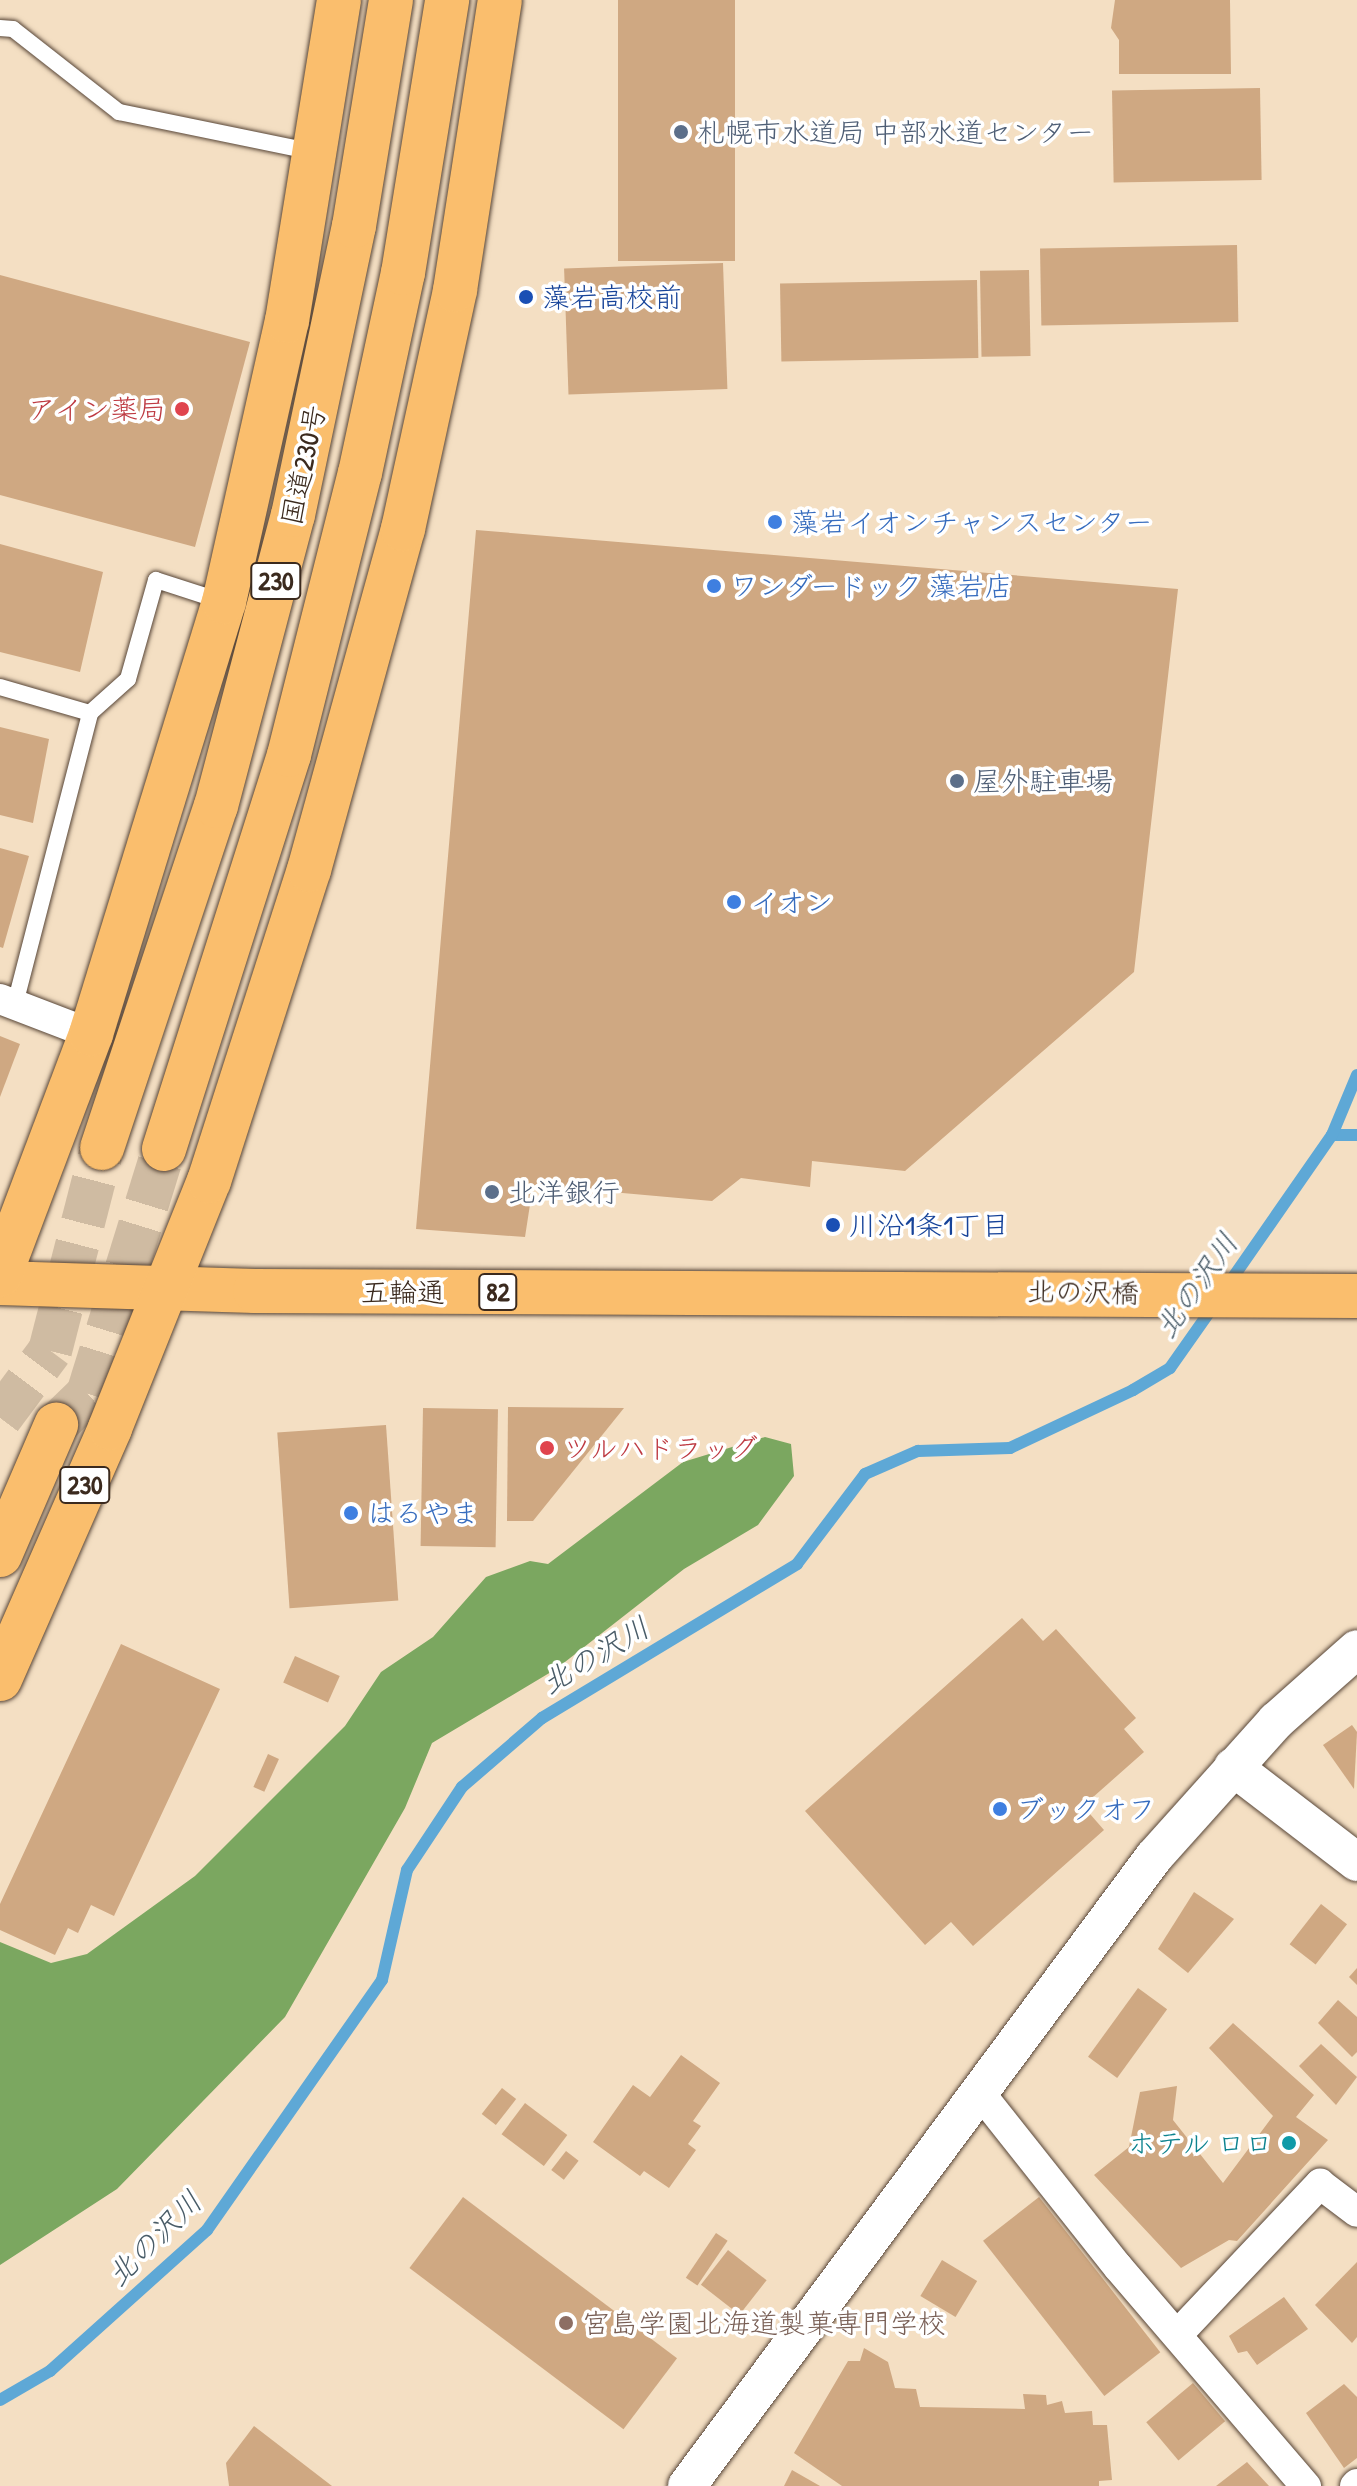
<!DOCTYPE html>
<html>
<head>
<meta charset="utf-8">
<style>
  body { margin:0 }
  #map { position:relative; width:1357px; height:2486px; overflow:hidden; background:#f4dfc3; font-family:"Patrick Hand","Klee One",sans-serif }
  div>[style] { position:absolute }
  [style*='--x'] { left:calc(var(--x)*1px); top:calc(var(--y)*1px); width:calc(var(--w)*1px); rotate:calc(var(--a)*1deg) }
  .forest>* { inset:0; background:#7ba760 }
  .stream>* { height:12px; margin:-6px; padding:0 6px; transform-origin:6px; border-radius:6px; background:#5ea8d6 }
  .building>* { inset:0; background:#cfa882; transform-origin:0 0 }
  .trunk-tunnel>* { height:44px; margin-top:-22px; transform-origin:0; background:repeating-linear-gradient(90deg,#cfbba2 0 44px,transparent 0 66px) }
  .roads { filter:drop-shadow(0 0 2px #574537) drop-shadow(0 0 2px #574537) }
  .service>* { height:16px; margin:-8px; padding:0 8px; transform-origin:8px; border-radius:8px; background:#fff }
  .minor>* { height:30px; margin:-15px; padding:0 15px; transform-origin:15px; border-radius:15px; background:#fff }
  .tertiary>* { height:38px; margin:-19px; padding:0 19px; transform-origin:19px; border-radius:19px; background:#fff }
  .primary>* { height:44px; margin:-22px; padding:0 22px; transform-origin:22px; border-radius:22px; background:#fabe6d }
  .trunk>* { height:44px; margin:-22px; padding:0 22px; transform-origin:22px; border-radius:22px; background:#fabe6d }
  .dots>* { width:22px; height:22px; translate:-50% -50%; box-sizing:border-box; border:4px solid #fff; border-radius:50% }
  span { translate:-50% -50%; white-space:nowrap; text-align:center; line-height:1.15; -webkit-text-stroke:7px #fff; paint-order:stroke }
  .shield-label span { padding:2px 6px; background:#fff; border:2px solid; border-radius:6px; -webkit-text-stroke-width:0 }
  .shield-label { font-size:26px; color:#3b2a1e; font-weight:700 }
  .service-label { font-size:28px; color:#4e5e75 }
  .left { translate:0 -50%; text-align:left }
  .transit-label { font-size:28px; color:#164399 }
  .health-label { font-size:28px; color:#be3a42 }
  .right { translate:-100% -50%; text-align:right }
  .street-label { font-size:28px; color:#3b2a1e }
  .shop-label { font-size:28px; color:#366cbe }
  .culture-label { font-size:28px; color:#0d838f }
  .education-label { font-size:28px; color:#785e54 }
  .water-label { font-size:30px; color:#495c68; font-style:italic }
</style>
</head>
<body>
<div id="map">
  <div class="forest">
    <i style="clip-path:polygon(765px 1437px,791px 1444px,794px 1476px,758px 1525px,684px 1569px,556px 1669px,432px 1743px,405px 1808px,285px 2017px,117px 2189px,0 2265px,0 1942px,51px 1963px,87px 1954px,195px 1876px,345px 1726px,381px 1672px,433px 1637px,486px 1577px,530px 1561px,548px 1564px,683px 1462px)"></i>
  </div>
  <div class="stream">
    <i style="--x:1332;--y:1135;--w:25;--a:0"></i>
    <i style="--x:1227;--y:1286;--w:184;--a:-55.2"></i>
    <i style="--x:1332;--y:1135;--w:65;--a:-67.4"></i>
    <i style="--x:0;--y:2400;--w:58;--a:-30.1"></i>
    <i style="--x:50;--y:2371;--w:211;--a:-41.9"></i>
    <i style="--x:207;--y:2230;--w:305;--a:-55"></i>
    <i style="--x:382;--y:1980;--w:113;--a:-77.2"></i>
    <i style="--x:407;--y:1870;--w:100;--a:-56.5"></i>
    <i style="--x:462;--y:1787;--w:106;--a:-40.8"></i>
    <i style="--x:542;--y:1718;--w:298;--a:-31.1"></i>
    <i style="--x:797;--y:1564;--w:113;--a:-52.9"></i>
    <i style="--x:865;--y:1474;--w:58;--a:-23.5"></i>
    <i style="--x:918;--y:1451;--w:92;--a:-1.9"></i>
    <i style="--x:1010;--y:1448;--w:136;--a:-25.2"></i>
    <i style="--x:1133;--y:1390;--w:43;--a:-30.7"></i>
    <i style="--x:1170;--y:1368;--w:78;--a:-54.9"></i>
  </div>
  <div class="building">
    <i style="left:618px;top:0;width:117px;height:261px"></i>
    <i style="clip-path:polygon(1115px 0,1230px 0,1231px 74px,1119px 74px,1119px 40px,1111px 28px)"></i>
    <i style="left:1260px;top:88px;width:92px;height:148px;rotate:89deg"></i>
    <i style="left:1237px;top:245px;width:77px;height:197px;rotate:89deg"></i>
    <i style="left:723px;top:263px;width:126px;height:159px;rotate:88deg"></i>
    <i style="left:1029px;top:270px;width:86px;height:49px;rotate:89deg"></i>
    <i style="clip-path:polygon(0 275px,250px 342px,195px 547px,0 495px)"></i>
    <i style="left:977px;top:280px;width:78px;height:197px;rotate:89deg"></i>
    <i style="clip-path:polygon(476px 530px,1178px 589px,1134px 972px,905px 1171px,812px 1161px,810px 1187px,741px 1178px,712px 1201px,533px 1185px,525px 1237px,416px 1229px)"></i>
    <i style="clip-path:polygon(0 544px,103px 572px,80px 672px,0 652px)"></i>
    <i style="clip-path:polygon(0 727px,49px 739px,33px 823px,0 815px)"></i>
    <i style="clip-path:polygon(0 848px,29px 856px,3px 948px,0 947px)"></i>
    <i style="clip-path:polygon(0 1036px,20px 1044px,0 1097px)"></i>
    <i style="clip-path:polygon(508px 1407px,624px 1408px,533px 1521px,507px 1521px)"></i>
    <i style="left:423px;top:1408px;width:75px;height:138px;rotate:1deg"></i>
    <i style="left:386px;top:1425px;width:176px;height:109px;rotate:86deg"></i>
    <i style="clip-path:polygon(1022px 1618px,1043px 1641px,1056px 1629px,1136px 1718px,1124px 1729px,1144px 1752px,1083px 1806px,1104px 1830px,973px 1946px,951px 1922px,925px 1945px,805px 1811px)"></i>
    <i style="clip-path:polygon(121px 1644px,220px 1689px,114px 1916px,91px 1905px,78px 1933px,68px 1928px,55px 1955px,0 1930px,0 1904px)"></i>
    <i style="left:295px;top:1656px;width:49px;height:29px;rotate:24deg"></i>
    <i style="clip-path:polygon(1352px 1725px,1357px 1732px,1354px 1789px,1323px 1745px)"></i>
    <i style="left:268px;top:1754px;width:12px;height:36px;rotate:24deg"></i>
    <i style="clip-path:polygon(1194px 1892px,1234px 1919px,1188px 1973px,1158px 1949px)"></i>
    <i style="left:1321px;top:1904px;width:33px;height:51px;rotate:38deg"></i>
    <i style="clip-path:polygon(1357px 1968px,1357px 1985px,1349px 1977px)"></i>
    <i style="left:1138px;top:1988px;width:36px;height:85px;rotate:36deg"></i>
    <i style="clip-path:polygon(1338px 2000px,1357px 2017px,1357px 2052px,1352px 2057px,1318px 2023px)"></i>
    <i style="clip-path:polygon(1233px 2023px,1314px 2095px,1296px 2117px,1328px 2140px,1237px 2241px,1229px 2240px,1181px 2268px,1094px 2175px,1129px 2147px,1140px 2092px,1177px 2086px,1173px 2120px,1223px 2183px,1273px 2116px,1209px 2048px)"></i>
    <i style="clip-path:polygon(1321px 2044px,1357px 2077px,1336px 2105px,1299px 2066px)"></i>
    <i style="clip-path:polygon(681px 2055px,720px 2083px,693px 2121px,701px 2126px,688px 2144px,696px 2150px,669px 2188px,644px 2171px,640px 2176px,593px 2142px,633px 2085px,650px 2097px)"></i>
    <i style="left:502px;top:2088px;width:18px;height:33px;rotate:38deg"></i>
    <i style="left:525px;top:2103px;width:53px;height:39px;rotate:37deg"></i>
    <i style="left:566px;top:2151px;width:16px;height:24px;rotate:38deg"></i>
    <i style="left:463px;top:2197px;width:268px;height:89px;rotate:37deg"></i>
    <i style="left:1039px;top:2197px;width:197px;height:71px;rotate:52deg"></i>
    <i style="left:716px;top:2233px;width:14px;height:54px;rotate:34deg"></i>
    <i style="left:728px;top:2250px;width:49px;height:44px;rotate:38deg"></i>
    <i style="left:942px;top:2260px;width:41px;height:42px;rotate:31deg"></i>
    <i style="clip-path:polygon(1357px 2262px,1357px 2337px,1352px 2343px,1315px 2305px)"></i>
    <i style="clip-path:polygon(1284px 2297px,1308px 2329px,1257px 2365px,1247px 2351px,1238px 2353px,1229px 2336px)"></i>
    <i style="clip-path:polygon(864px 2348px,888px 2362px,895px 2388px,916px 2389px,920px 2407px,1025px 2409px,1023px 2394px,1046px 2395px,1047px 2405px,1062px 2401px,1065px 2413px,1092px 2411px,1093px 2425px,1107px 2425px,1112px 2480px,1099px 2481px,1099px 2486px,842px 2486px,794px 2453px,848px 2361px,860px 2361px)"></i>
    <i style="left:1193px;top:2383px;width:50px;height:61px;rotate:50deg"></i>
    <i style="clip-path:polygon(1344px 2384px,1357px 2397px,1357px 2458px,1344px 2468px,1306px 2413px)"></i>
    <i style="clip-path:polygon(254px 2426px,332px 2486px,229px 2486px,226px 2463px)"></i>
    <i style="clip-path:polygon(1247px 2462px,1269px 2486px,1216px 2486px)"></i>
    <i style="clip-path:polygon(792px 2470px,820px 2486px,784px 2486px)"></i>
  </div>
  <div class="trunk-tunnel">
    <i style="--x:0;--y:1418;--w:84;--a:-53.3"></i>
    <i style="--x:50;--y:1351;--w:210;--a:-75.6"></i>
    <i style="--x:56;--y:1425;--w:45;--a:-44.1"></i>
    <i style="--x:88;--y:1394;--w:257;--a:-72.8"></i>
  </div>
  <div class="roads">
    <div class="service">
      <i style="--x:0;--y:28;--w:13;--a:4"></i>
      <i style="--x:13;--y:29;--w:135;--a:38.1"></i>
      <i style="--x:119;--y:112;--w:199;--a:11.6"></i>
      <i style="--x:0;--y:687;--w:94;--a:16.1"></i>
      <i style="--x:15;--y:1004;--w:301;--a:-75.5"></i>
      <i style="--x:90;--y:713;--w:51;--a:-41.8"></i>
      <i style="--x:128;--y:679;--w:103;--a:-74.2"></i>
      <i style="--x:156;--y:580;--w:71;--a:17.9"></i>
    </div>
    <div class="minor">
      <i style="--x:0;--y:999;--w:97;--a:21"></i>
      <i style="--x:980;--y:2093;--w:222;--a:51.6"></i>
      <i style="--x:1118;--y:2267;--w:289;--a:49.4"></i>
      <i style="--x:1178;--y:2334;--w:207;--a:-46.6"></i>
      <i style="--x:1320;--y:2184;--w:46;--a:37.1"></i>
      <i style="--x:1355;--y:2486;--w:3;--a:-45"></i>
    </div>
    <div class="tertiary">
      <i style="--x:1233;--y:1767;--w:156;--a:37.5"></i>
      <i style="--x:687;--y:2486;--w:783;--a:-53.41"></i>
      <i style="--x:1154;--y:1857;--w:183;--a:-48.1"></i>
      <i style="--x:1276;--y:1721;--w:108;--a:-41.6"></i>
    </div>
    <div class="primary">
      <i style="--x:0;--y:1283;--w:255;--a:1.8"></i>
      <i style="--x:255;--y:1291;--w:1102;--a:0.26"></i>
    </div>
    <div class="trunk">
      <i style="--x:102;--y:1148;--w:360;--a:-71.6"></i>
      <i style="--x:216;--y:806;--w:301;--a:-75.2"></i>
      <i style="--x:293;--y:515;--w:295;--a:-78.1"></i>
      <i style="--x:354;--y:226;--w:229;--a:-80.7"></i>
      <i style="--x:164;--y:1149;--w:413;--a:-72.4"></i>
      <i style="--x:289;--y:755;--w:291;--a:-75.9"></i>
      <i style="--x:360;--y:473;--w:205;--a:-77.9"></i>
      <i style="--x:403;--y:273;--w:277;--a:-80.8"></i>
      <i style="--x:0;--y:1275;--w:258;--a:-69.3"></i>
      <i style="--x:91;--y:1034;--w:452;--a:-72.9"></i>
      <i style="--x:224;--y:602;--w:288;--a:-77.4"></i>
      <i style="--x:287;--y:321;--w:325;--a:-80.8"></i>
      <i style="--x:0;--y:1555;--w:142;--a:-66.7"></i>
      <i style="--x:0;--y:1679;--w:274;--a:-66.3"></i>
      <i style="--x:110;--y:1428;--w:266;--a:-68.2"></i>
      <i style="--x:209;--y:1181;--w:327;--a:-72.2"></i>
      <i style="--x:309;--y:870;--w:354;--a:-74.6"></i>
      <i style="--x:403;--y:529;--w:245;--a:-77.7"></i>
      <i style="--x:455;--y:290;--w:293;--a:-81.2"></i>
    </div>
  </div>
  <div class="dots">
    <i style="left:681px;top:132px;background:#5c6f8a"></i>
    <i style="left:526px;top:297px;background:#1a4fb4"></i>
    <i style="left:182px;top:409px;background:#e0444e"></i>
    <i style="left:775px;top:522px;background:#3f7fe0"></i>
    <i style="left:714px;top:586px;background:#3f7fe0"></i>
    <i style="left:957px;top:781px;background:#5c6f8a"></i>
    <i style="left:734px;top:902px;background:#3f7fe0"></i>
    <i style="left:492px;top:1192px;background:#5c6f8a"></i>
    <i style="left:833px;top:1225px;background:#1a4fb4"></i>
    <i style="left:547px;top:1448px;background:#e0444e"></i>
    <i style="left:351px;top:1513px;background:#3f7fe0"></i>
    <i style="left:1000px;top:1809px;background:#3f7fe0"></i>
    <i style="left:1289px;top:2143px;background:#0f9aa8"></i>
    <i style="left:566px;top:2323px;background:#8d6e63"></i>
  </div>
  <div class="shield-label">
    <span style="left:276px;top:581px">230</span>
    <span style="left:498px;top:1292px">82</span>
    <span style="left:85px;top:1485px">230</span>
  </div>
  <div class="service-label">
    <span class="left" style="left:697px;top:132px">札幌市水道局 中部水道センター</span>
    <span class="left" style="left:973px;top:781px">屋外駐車場</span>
    <span class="left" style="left:508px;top:1192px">北洋銀行</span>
  </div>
  <div class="transit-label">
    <span class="left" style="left:542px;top:297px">藻岩高校前</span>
    <span class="left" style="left:849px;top:1225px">川沿1条1丁目</span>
  </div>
  <div class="health-label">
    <span class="right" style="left:166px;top:409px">アイン薬局</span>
    <span class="left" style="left:563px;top:1448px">ツルハドラッグ</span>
  </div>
  <div class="street-label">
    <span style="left:303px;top:465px;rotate:-78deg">国道230号</span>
    <span style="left:403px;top:1292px">五輪通</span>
    <span style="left:1083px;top:1292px;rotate:1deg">北の沢橋</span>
  </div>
  <div class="shop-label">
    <span class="left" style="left:791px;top:522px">藻岩イオンチャンスセンター</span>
    <span class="left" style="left:730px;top:586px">ワンダードック 藻岩店</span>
    <span class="left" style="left:750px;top:902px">イオン</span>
    <span class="left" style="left:367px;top:1513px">はるやま</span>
    <span class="left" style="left:1016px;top:1809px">ブックオフ</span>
  </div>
  <div class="culture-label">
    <span class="right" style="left:1273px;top:2143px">ホテル ロロ</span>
  </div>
  <div class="education-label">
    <span class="left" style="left:582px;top:2323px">宮島学園北海道製菓専門学校</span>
  </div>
  <div class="water-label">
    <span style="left:1196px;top:1285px;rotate:-55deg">北の沢川</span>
    <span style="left:595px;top:1655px;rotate:-31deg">北の沢川</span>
    <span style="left:154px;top:2238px;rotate:-45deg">北の沢川</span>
  </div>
</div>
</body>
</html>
